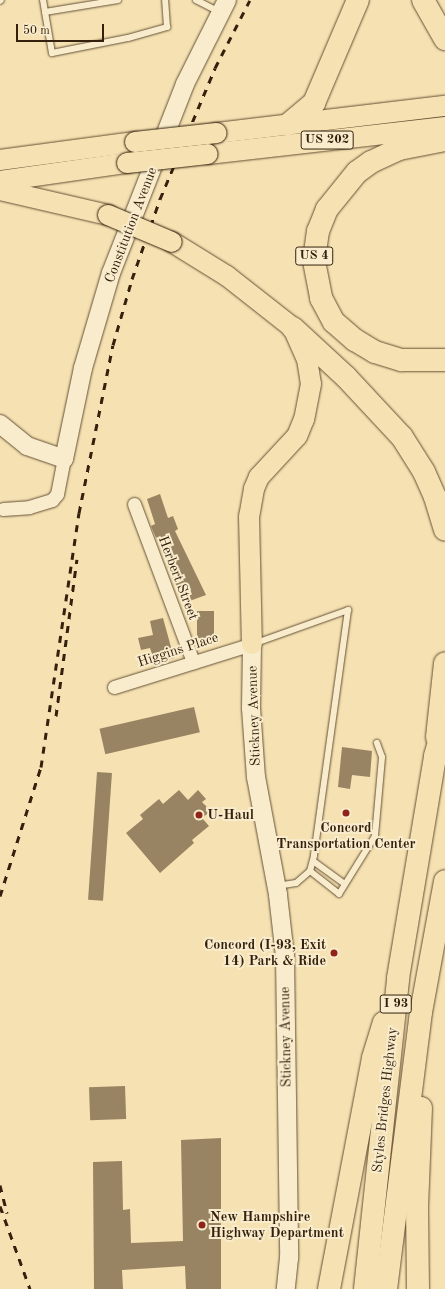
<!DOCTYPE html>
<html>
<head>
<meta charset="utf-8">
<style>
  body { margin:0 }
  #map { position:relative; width:445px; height:1289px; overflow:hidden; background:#f5e1b1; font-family:"Old Standard TT",serif }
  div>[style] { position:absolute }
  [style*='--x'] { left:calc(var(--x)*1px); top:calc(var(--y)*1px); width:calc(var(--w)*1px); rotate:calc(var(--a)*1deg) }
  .building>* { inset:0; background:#988462; transform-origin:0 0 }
  .roads { filter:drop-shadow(0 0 1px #645036) drop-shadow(0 0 1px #645036) }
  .lane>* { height:6px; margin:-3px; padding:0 3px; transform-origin:3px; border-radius:3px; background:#f8eccc }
  .street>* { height:13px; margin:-6.5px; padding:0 6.5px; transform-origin:6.5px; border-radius:6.5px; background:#f8eccc }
  .secondary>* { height:18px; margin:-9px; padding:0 9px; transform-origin:9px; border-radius:9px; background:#f8eccc }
  .primary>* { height:20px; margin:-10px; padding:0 10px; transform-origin:10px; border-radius:10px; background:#f5e1b1 }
  .highway>* { height:22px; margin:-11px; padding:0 11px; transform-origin:11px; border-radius:11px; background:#f5e1b1 }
  .rail>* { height:3px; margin-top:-1.5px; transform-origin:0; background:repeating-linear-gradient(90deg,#34200d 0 7px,transparent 0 14px) }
  .bridges { filter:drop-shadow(0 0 1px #34200d) drop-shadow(0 0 1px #34200d) }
  .primary-bridge>* { height:20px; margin:-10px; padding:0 10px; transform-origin:10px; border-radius:10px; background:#f5e1b1 }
  .dots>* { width:11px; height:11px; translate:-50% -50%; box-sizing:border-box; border:2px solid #f8eccc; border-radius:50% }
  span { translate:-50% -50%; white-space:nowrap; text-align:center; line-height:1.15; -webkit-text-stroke:4px #f8eccc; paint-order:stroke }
  .shield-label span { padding:1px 3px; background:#f8eccc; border:1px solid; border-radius:3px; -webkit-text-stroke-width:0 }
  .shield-label { font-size:13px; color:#34200d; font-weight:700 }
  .street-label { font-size:14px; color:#34200d }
  .poi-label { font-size:14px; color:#34200d; font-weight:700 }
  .left { translate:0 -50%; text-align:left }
  .right { translate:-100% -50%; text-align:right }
  .scale { position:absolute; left:16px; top:24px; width:88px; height:18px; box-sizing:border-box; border:2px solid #34200d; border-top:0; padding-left:5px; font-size:12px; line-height:14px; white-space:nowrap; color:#34200d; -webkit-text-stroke:3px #f8eccc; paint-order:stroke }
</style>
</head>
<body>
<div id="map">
  <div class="building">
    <i style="clip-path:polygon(160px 494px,168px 518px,173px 516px,178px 529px,175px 531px,206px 595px,184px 603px,151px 526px,155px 524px,147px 499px)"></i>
    <i style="left:197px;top:611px;width:17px;height:27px"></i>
    <i style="clip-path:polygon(163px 618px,174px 658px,155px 663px,150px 648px,141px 650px,138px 638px,153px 635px,150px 621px)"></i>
    <i style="left:194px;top:707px;width:26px;height:97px;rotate:77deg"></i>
    <i style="clip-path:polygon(342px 747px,372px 751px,370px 777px,352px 775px,350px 789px,338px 787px)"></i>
    <i style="left:97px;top:772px;width:15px;height:128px;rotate:4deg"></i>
    <i style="clip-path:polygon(179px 790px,188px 800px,198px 790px,206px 799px,202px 802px,211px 811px,202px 818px,209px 826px,192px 840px,194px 843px,160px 873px,126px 833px,143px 819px,140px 815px,159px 799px,163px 804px)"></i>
    <i style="left:125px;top:1086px;width:33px;height:36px;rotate:88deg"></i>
    <i style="clip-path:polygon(221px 1138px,221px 1289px,186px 1289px,185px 1266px,122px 1270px,123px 1289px,94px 1289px,93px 1162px,122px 1161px,123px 1210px,130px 1209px,131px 1243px,183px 1241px,181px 1140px)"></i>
  </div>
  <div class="roads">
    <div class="lane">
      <i style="--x:43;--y:0;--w:54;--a:80.4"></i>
      <i style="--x:52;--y:53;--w:77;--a:-11.2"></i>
      <i style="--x:128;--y:38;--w:41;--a:-15.8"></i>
      <i style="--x:167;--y:27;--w:27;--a:-94"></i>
      <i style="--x:196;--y:0;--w:27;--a:27"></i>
      <i style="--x:0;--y:1;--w:1;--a:-45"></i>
      <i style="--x:45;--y:12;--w:74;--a:-9.3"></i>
      <i style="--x:256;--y:643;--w:98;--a:-19.7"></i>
      <i style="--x:348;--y:610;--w:248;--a:97.9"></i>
      <i style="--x:314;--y:856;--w:16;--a:105"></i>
      <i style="--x:310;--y:871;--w:18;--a:139"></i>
      <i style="--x:296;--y:883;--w:18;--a:171"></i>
      <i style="--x:313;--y:861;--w:39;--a:36"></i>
      <i style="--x:310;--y:871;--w:37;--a:38"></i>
      <i style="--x:339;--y:894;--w:68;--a:-58.2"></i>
      <i style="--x:375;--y:836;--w:79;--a:-84.9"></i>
      <i style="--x:382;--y:757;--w:15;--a:-110"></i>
    </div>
    <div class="street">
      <i style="--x:134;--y:504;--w:169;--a:69.5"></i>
      <i style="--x:3;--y:509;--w:26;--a:-4"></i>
      <i style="--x:29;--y:507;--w:24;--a:-17"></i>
      <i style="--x:52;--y:500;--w:8;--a:-50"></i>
      <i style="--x:57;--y:494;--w:36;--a:-79"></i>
      <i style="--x:114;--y:687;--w:145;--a:-17.3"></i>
    </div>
    <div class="secondary">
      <i style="--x:0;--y:424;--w:35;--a:39"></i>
      <i style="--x:27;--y:446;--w:39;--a:19"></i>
      <i style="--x:64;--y:459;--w:93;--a:-78.2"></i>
      <i style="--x:83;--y:368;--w:99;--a:-73.6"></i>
      <i style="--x:111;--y:273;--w:203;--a:-68.6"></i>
      <i style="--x:185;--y:84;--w:94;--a:-63.4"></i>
      <i style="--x:252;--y:644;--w:64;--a:90.9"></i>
      <i style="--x:251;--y:708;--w:69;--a:85.9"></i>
      <i style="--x:256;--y:777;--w:120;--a:79.4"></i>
      <i style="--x:278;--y:895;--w:61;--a:83.5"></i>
      <i style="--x:285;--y:956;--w:302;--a:89.2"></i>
      <i style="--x:289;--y:1258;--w:31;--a:96"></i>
    </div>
    <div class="primary">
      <i style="--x:217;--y:133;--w:230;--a:-6.8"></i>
      <i style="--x:208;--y:154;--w:239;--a:-6.5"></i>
      <i style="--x:0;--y:160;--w:136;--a:-7.6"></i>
      <i style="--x:0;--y:181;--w:128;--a:-8.1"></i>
      <i style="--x:0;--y:190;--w:111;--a:13"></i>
      <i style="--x:172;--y:242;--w:65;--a:31.7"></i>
      <i style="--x:227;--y:276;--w:84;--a:38.2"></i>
      <i style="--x:293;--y:328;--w:34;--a:66"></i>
      <i style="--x:307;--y:359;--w:25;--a:81"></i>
      <i style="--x:311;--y:384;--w:36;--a:101"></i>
      <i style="--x:304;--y:419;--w:18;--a:112"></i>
      <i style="--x:297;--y:436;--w:56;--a:132.8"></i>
      <i style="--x:259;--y:477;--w:13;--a:113"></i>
      <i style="--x:254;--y:489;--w:27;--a:100"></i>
      <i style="--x:249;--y:516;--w:128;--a:88.7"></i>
    </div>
    <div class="highway">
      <i style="--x:423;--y:0;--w:45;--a:60.6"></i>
      <i style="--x:289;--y:124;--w:33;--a:-40"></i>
      <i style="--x:314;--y:103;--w:112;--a:-66.9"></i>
      <i style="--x:445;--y:140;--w:47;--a:168.9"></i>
      <i style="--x:399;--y:149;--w:31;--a:155"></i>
      <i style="--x:371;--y:162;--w:17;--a:144"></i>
      <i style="--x:357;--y:172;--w:48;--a:129"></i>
      <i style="--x:327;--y:209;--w:24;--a:112"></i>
      <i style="--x:318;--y:231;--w:30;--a:98"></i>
      <i style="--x:314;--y:261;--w:38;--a:79"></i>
      <i style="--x:321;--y:298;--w:27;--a:62"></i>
      <i style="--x:334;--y:322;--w:28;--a:41"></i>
      <i style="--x:355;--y:340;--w:23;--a:31"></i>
      <i style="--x:375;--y:352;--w:28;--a:17"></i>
      <i style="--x:402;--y:360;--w:43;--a:0"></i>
      <i style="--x:293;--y:328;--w:72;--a:42.8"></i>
      <i style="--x:346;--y:377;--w:82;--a:47"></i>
      <i style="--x:402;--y:437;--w:41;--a:57.8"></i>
      <i style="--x:424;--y:472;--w:27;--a:66"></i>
      <i style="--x:435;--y:497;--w:34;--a:73"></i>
      <i style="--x:437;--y:737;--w:74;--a:-83.8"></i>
      <i style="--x:329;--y:1289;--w:235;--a:-79.2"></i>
      <i style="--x:373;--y:1058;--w:37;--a:-73"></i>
      <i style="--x:365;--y:1289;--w:313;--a:-83.9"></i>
      <i style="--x:398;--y:978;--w:225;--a:-80.5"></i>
      <i style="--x:435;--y:756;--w:35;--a:-74"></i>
      <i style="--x:386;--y:1289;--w:279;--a:-82.8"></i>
      <i style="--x:421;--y:1012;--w:133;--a:-79.6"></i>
      <i style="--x:418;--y:1289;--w:82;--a:-90.7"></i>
      <i style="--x:417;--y:1207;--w:99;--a:-87.7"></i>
    </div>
  </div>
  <div class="rail">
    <i style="--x:56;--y:716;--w:158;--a:-82.4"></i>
    <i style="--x:0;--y:896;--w:135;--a:-72.4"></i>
    <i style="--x:41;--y:767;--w:257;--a:-81.5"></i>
    <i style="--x:79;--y:513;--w:171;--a:-78.6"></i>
    <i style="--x:113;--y:345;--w:69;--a:-73.9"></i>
    <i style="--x:132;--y:279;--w:85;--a:-70.7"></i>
    <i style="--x:160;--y:199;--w:142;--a:-67.2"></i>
    <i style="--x:215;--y:68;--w:76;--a:-62.8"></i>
    <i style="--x:0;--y:1185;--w:29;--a:76"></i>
    <i style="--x:0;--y:1206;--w:88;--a:70.1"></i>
  </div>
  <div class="bridges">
    <div class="primary-bridge">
      <i style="--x:135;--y:142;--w:82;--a:-6.3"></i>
      <i style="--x:127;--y:163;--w:81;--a:-6.3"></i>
      <i style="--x:108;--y:215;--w:69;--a:22.9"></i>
    </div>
  </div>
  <div class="dots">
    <i style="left:346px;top:813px;background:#8f2418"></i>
    <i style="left:199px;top:815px;background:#8f2418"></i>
    <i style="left:334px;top:953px;background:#8f2418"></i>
    <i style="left:202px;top:1225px;background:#8f2418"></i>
  </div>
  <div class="shield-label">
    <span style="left:327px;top:140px">US 202</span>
    <span style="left:314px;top:256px">US 4</span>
    <span style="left:396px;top:1004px">I 93</span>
  </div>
  <div class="street-label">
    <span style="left:131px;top:225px;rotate:-69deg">Constitution Avenue</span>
    <span style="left:178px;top:578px;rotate:69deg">Herbert Street</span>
    <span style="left:178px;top:650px;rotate:-18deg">Higgins Place</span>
    <span style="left:254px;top:716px;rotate:-92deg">Stickney Avenue</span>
    <span style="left:286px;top:1037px;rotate:-91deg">Stickney Avenue</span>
    <span style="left:385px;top:1100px;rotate:-84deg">Styles Bridges Highway</span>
  </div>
  <div class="poi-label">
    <span class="left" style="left:207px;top:815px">U-Haul</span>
    <span style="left:346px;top:836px">Concord<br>Transportation Center</span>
    <span class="right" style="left:326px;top:953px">Concord (I-93, Exit<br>14) Park &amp; Ride</span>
    <span class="left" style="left:210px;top:1225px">New Hampshire<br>Highway Department</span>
  </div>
  <div class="scale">50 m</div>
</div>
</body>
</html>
